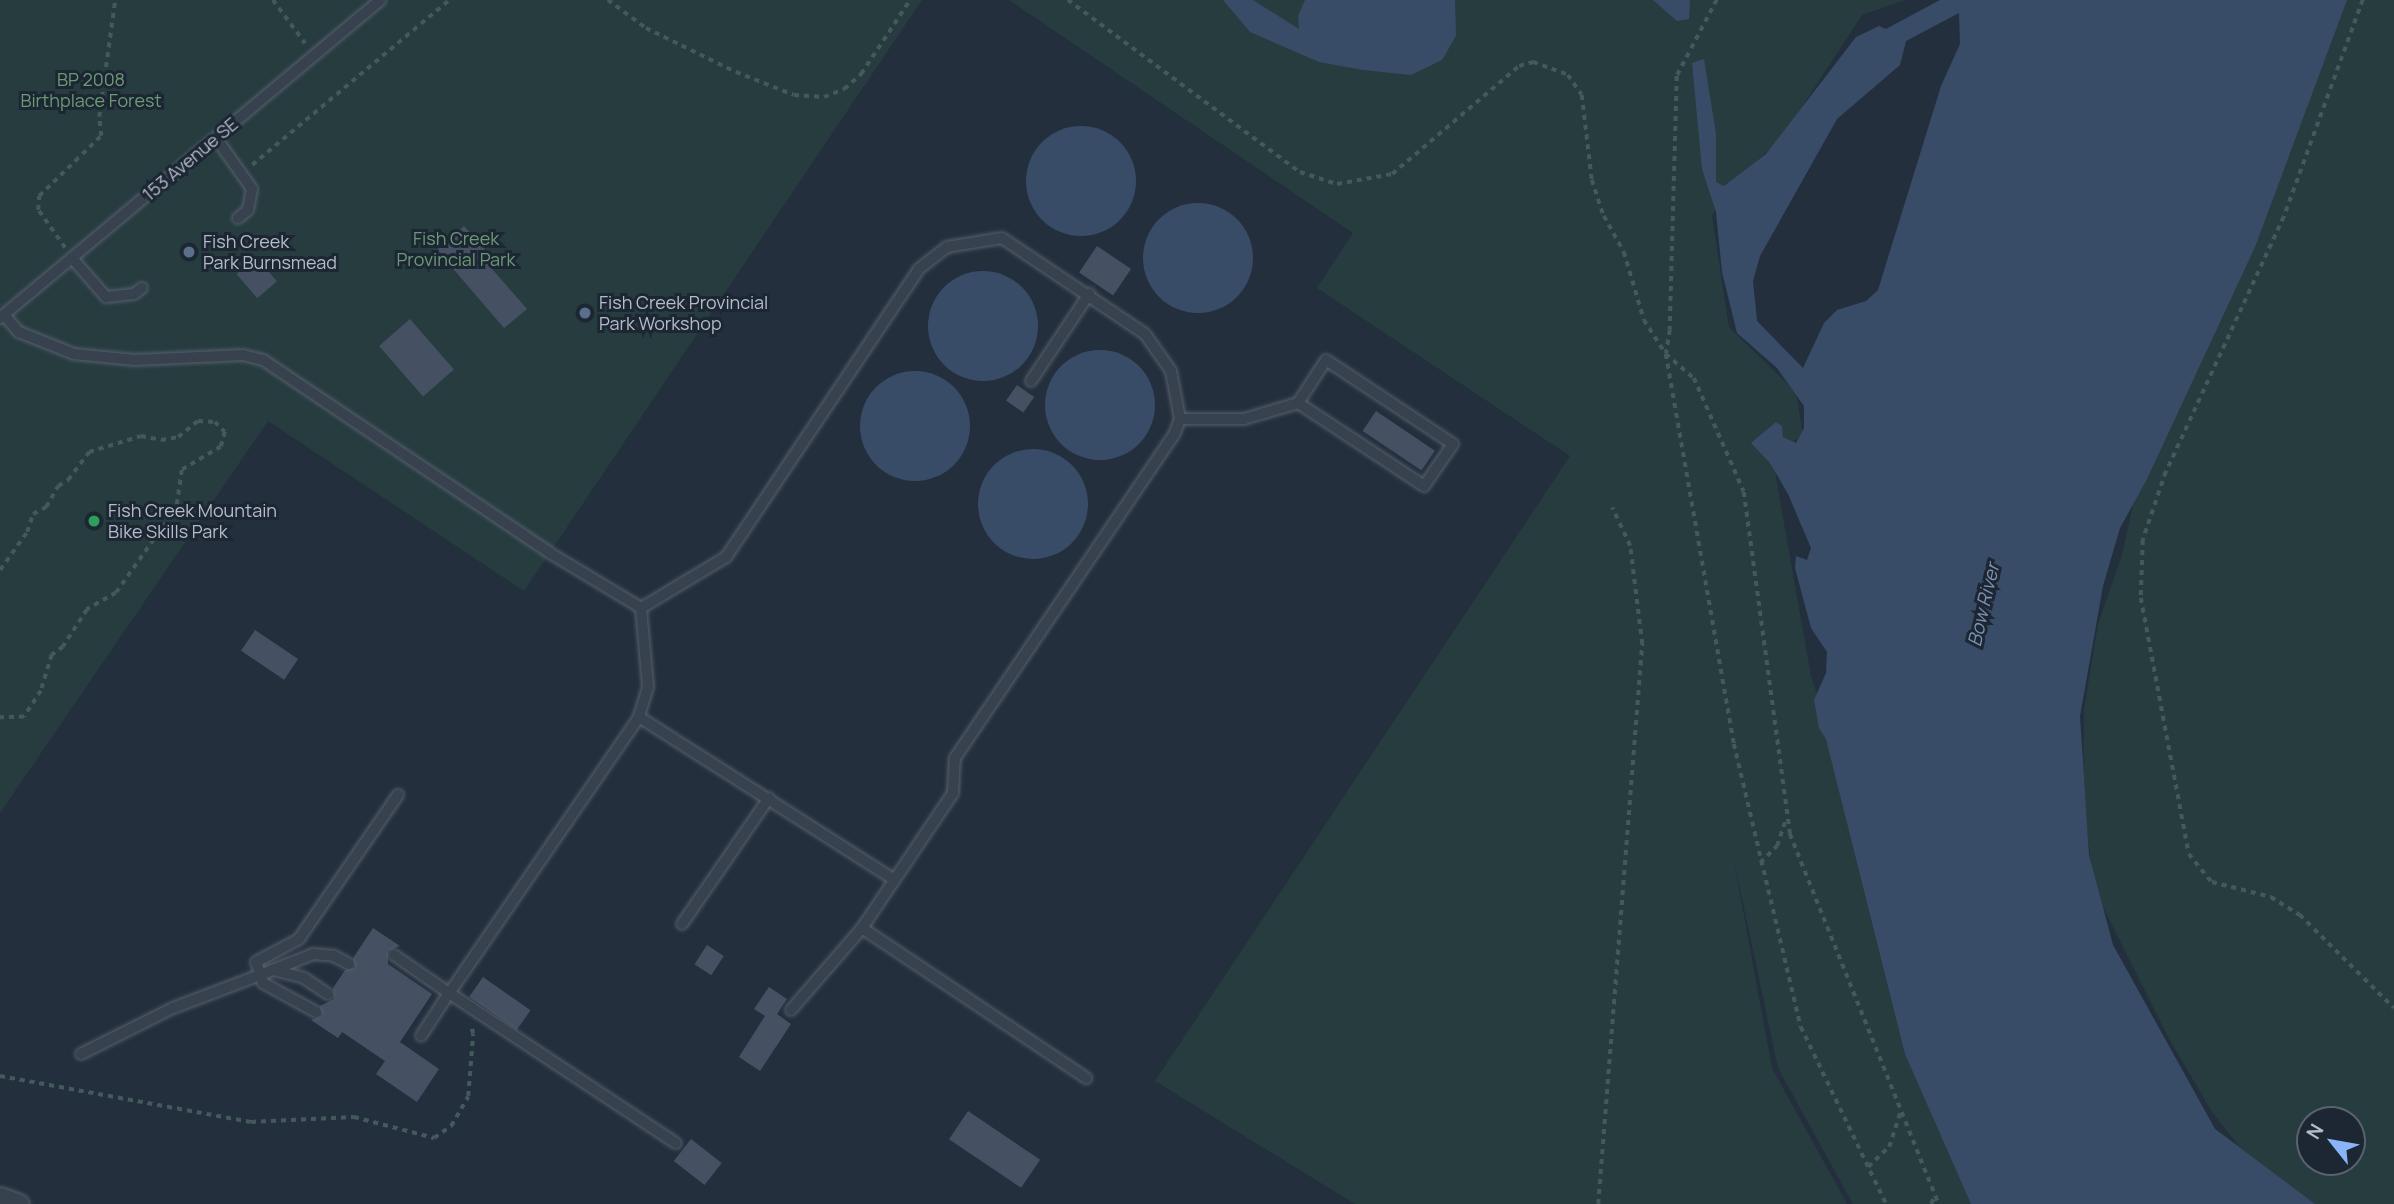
<!DOCTYPE html>
<html>
<head>
<meta charset="utf-8">
<style>
  body { margin:0 }
  #map { position:relative; width:2394px; height:1204px; overflow:hidden; background:#242f3e; font-family:Manrope,sans-serif }
  div>[style] { position:absolute }
  [style*='--x'] { left:calc(var(--x)*1px); top:calc(var(--y)*1px); width:calc(var(--w)*1px); rotate:calc(var(--a)*1deg) }
  .green>* { inset:0; background:#263c3f }
  .water>* { inset:0; background:#394c67 }
  .round { border-radius:50% }
  .building>* { inset:0; background:#455162; transform-origin:0 0 }
  .path>* { height:3.5px; margin-top:-1.75px; transform-origin:0; background:repeating-linear-gradient(90deg,#44595c 0 5px,transparent 0 10px) }
  .roads { filter:drop-shadow(0 0 2px #565f6c) drop-shadow(0 0 2px #565f6c) }
  .lane>* { height:10px; margin:-5px; padding:0 5px; transform-origin:5px; border-radius:5px; background:#38414e }
  .street>* { height:19px; margin:-9.5px; padding:0 9.5px; transform-origin:9.5px; border-radius:9.5px; background:#38414e }
  .dots>* { width:19px; height:19px; translate:-50% -50%; box-sizing:border-box; border:4px solid #1d2633; border-radius:50% }
  span { translate:-50% -50%; white-space:nowrap; text-align:center; line-height:1.15; -webkit-text-stroke:6px #1d2633; paint-order:stroke }
  .park-label { font-size:18px; color:#6b9a76 }
  .street-label { font-size:18px; color:#b4bcc9 }
  .poi-label { font-size:18px; color:#b4bcc9 }
  .left { translate:0 -50%; text-align:left }
  .water-label { font-size:19px; color:#7c92b1; font-style:italic }
  .north { position:absolute; left:2296px; top:1106px; width:70px; height:70px; box-sizing:border-box; background:#1d2633; border:2px solid #59626f; border-radius:50%; rotate:301deg; font-size:19px; font-weight:700; line-height:28px; text-align:center; color:#b4bcc9 }
  .north::after { content:''; display:block; margin:auto; width:24px; height:32px; background:#8ab4f8; clip-path:polygon(50% 0,100% 100%,50% 72%,0 100%) }
</style>
</head>
<body>
<div id="map">
  <div class="green">
    <i style="clip-path:polygon(0 0,922px 0,524px 591px,268px 421px,0 813px)"></i>
    <i style="clip-path:polygon(1009px 0,1905px 0,1862px 15px,1781px 139px,1725px 190px,1712px 216px,1729px 327px,1796px 392px,1803px 435px,1772px 455px,1811px 676px,1984px 1204px,1853px 1204px,1778px 1068px,1733px 856px,1772px 1068px,1847px 1204px,1355px 1204px,1155px 1081px,1570px 456px,1317px 288px,1353px 233px)"></i>
    <i style="clip-path:polygon(evenodd,2319px 0,2394px 0,2394px 1204px,2241px 1204px,2215px 1129px,2239px 1146px,2212px 1112px,2168px 1037px,2094px 889px,2083px 797px,2084px 710px,2098px 624px,2122px 555px,2141px 467px,2319px 0,2310px 1120px,2352px 1120px,2352px 1162px,2310px 1162px,2310px 1120px)"></i>
  </div>
  <div class="water">
    <i style="clip-path:polygon(1223px 0,1253px 0,1299px 29px,1298px 16px,1305px 0,1455px 0,1456px 36px,1442px 60px,1411px 75px,1363px 70px,1319px 62px,1250px 32px)"></i>
    <i style="clip-path:polygon(1653px 0,1690px 0,1689px 19px,1677px 21px)"></i>
    <i style="clip-path:polygon(evenodd,1940px 0,2347px 0,2255px 247px,2147px 479px,2120px 528px,2103px 586px,2080px 716px,2089px 855px,2113px 945px,2215px 1129px,2315px 1204px,1971px 1204px,1905px 1054px,1826px 739px,1819px 728px,1814px 700px,1826px 673px,1827px 652px,1811px 628px,1795px 568px,1796px 556px,1807px 560px,1811px 548px,1788px 494px,1770px 463px,1751px 443px,1776px 422px,1782px 426px,1783px 437px,1796px 443px,1804px 428px,1804px 406px,1777px 368px,1737px 333px,1722px 272px,1716px 212px,1702px 169px,1692px 63px,1704px 59px,1716px 134px,1716px 182px,1724px 186px,1766px 154px,1856px 37px,1879px 26px,1886px 29px,1940px 0,1959px 13px,1960px 44px,1941px 86px,1878px 290px,1866px 301px,1837px 310px,1824px 323px,1803px 368px,1757px 321px,1753px 281px,1760px 256px,1837px 119px,1900px 65px,1906px 41px,1959px 13px)"></i>
    <i class="round" style="left:1026px;top:126px;width:110px;height:110px"></i>
    <i class="round" style="left:1143px;top:203px;width:110px;height:110px"></i>
    <i class="round" style="left:928px;top:271px;width:110px;height:110px"></i>
    <i class="round" style="left:1045px;top:350px;width:110px;height:110px"></i>
    <i class="round" style="left:860px;top:371px;width:110px;height:110px"></i>
    <i class="round" style="left:978px;top:449px;width:110px;height:110px"></i>
  </div>
  <div class="building">
    <i style="clip-path:polygon(464px 226px,485px 249px,479px 254px,527px 309px,504px 328px,437px 250px)"></i>
    <i style="left:1097px;top:246px;width:41px;height:32px;rotate:34deg"></i>
    <i style="left:256px;top:257px;width:32px;height:26px;rotate:49deg"></i>
    <i style="left:410px;top:319px;width:67px;height:41px;rotate:49deg"></i>
    <i style="left:1017px;top:385px;width:21px;height:19px;rotate:35deg"></i>
    <i style="left:1376px;top:411px;width:71px;height:24px;rotate:34deg"></i>
    <i style="left:255px;top:630px;width:52px;height:25px;rotate:34deg"></i>
    <i style="clip-path:polygon(373px 928px,400px 946px,388px 951px,388px 964px,432px 994px,400px 1042px,439px 1069px,417px 1102px,376px 1074px,385px 1061px,342px 1032px,338px 1038px,311px 1020px,322px 1016px,320px 1006px,334px 999px,333px 988px,345px 970px,355px 968px,353px 958px)"></i>
    <i style="left:707px;top:945px;width:20px;height:23px;rotate:33deg"></i>
    <i style="left:483px;top:977px;width:58px;height:24px;rotate:35deg"></i>
    <i style="clip-path:polygon(769px 987px,787px 999px,777px 1014px,791px 1024px,760px 1071px,739px 1057px,765px 1016px,754px 1009px)"></i>
    <i style="left:968px;top:1111px;width:87px;height:34px;rotate:34deg"></i>
    <i style="left:691px;top:1139px;width:39px;height:28px;rotate:38deg"></i>
  </div>
  <div class="path">
    <i style="--x:273;--y:0;--w:54;--a:53.3"></i>
    <i style="--x:608;--y:0;--w:47;--a:36.4"></i>
    <i style="--x:646;--y:28;--w:100;--a:26.1"></i>
    <i style="--x:736;--y:72;--w:62;--a:21.6"></i>
    <i style="--x:794;--y:95;--w:30;--a:4"></i>
    <i style="--x:824;--y:97;--w:22;--a:-22"></i>
    <i style="--x:844;--y:89;--w:23;--a:-41"></i>
    <i style="--x:861;--y:74;--w:89;--a:-56.5"></i>
    <i style="--x:1068;--y:0;--w:289;--a:36.6"></i>
    <i style="--x:1300;--y:172;--w:39;--a:18"></i>
    <i style="--x:1337;--y:184;--w:56;--a:-10.3"></i>
    <i style="--x:1392;--y:174;--w:167;--a:-40.4"></i>
    <i style="--x:1519;--y:66;--w:15;--a:-16"></i>
    <i style="--x:1533;--y:62;--w:37;--a:20"></i>
    <i style="--x:1568;--y:75;--w:24;--a:55"></i>
    <i style="--x:1582;--y:95;--w:86;--a:83.3"></i>
    <i style="--x:1592;--y:180;--w:38;--a:72"></i>
    <i style="--x:1604;--y:216;--w:41;--a:60.9"></i>
    <i style="--x:1624;--y:252;--w:71;--a:73.6"></i>
    <i style="--x:1644;--y:320;--w:40;--a:57.1"></i>
    <i style="--x:1666;--y:354;--w:37;--a:41"></i>
    <i style="--x:1694;--y:378;--w:124;--a:66.3"></i>
    <i style="--x:1744;--y:492;--w:345;--a:82.3"></i>
    <i style="--x:1790;--y:834;--w:399;--a:68.1"></i>
    <i style="--x:1717;--y:0;--w:86;--a:117.8"></i>
    <i style="--x:1677;--y:76;--w:254;--a:91.6"></i>
    <i style="--x:1670;--y:330;--w:24;--a:99"></i>
    <i style="--x:1666;--y:354;--w:396;--a:80.1"></i>
    <i style="--x:1734;--y:744;--w:291;--a:76.7"></i>
    <i style="--x:1801;--y:1027;--w:196;--a:64.3"></i>
    <i style="--x:2363;--y:0;--w:231;--a:110"></i>
    <i style="--x:2284;--y:217;--w:281;--a:114.8"></i>
    <i style="--x:2166;--y:472;--w:72;--a:108.7"></i>
    <i style="--x:2143;--y:540;--w:58;--a:92"></i>
    <i style="--x:2141;--y:598;--w:260;--a:79.4"></i>
    <i style="--x:2189;--y:854;--w:36;--a:51"></i>
    <i style="--x:2212;--y:882;--w:61;--a:14.3"></i>
    <i style="--x:2271;--y:897;--w:34;--a:32"></i>
    <i style="--x:2300;--y:915;--w:132;--a:44.7"></i>
    <i style="--x:252;--y:165;--w:257;--a:-39.9"></i>
    <i style="--x:65;--y:248;--w:47;--a:-125.4"></i>
    <i style="--x:38;--y:210;--w:14;--a:-86"></i>
    <i style="--x:39;--y:196;--w:86;--a:-44.1"></i>
    <i style="--x:101;--y:136;--w:19;--a:-96"></i>
    <i style="--x:99;--y:117;--w:118;--a:-82.2"></i>
    <i style="--x:0;--y:570;--w:47;--a:-54.6"></i>
    <i style="--x:27;--y:532;--w:19;--a:-72"></i>
    <i style="--x:33;--y:514;--w:15;--a:-28"></i>
    <i style="--x:46;--y:507;--w:24;--a:-60"></i>
    <i style="--x:58;--y:486;--w:12;--a:-31"></i>
    <i style="--x:68;--y:480;--w:35;--a:-53"></i>
    <i style="--x:89;--y:452;--w:54;--a:-17.1"></i>
    <i style="--x:141;--y:436;--w:20;--a:11"></i>
    <i style="--x:161;--y:440;--w:17;--a:-10"></i>
    <i style="--x:178;--y:437;--w:26;--a:-39"></i>
    <i style="--x:198;--y:421;--w:17;--a:3"></i>
    <i style="--x:215;--y:422;--w:14;--a:45"></i>
    <i style="--x:225;--y:432;--w:16;--a:105"></i>
    <i style="--x:221;--y:447;--w:45;--a:149.5"></i>
    <i style="--x:182;--y:470;--w:37;--a:98"></i>
    <i style="--x:177;--y:507;--w:105;--a:125.3"></i>
    <i style="--x:116;--y:593;--w:34;--a:150"></i>
    <i style="--x:87;--y:610;--w:44;--a:123"></i>
    <i style="--x:63;--y:647;--w:14;--a:144"></i>
    <i style="--x:52;--y:655;--w:38;--a:107"></i>
    <i style="--x:41;--y:691;--w:31;--a:123"></i>
    <i style="--x:24;--y:717;--w:24;--a:178"></i>
    <i style="--x:1760;--y:863;--w:24;--a:-45"></i>
    <i style="--x:1777;--y:846;--w:28;--a:-72"></i>
    <i style="--x:0;--y:1076;--w:255;--a:10.4"></i>
    <i style="--x:251;--y:1122;--w:103;--a:-2.8"></i>
    <i style="--x:354;--y:1117;--w:83;--a:14.7"></i>
    <i style="--x:434;--y:1138;--w:21;--a:-35"></i>
    <i style="--x:451;--y:1126;--w:34;--a:-60"></i>
    <i style="--x:468;--y:1096;--w:62;--a:-85.4"></i>
    <i style="--x:473;--y:1034;--w:10;--a:-107"></i>
    <i style="--x:1868;--y:1167;--w:29;--a:-44"></i>
    <i style="--x:1889;--y:1147;--w:39;--a:-72"></i>
    <i style="--x:1598;--y:1204;--w:562;--a:-85.51"></i>
    <i style="--x:1642;--y:644;--w:99;--a:-97"></i>
    <i style="--x:1630;--y:546;--w:42;--a:-115.3"></i>
    <i style="--x:1931;--y:1204;--w:10;--a:-66"></i>
  </div>
  <div class="roads">
    <div class="lane">
      <i style="--x:216;--y:138;--w:62;--a:54.8"></i>
      <i style="--x:252;--y:189;--w:21;--a:101"></i>
      <i style="--x:248;--y:210;--w:13;--a:141"></i>
      <i style="--x:72;--y:258;--w:52;--a:48.9"></i>
      <i style="--x:106;--y:297;--w:28;--a:-6"></i>
      <i style="--x:134;--y:294;--w:10;--a:-37"></i>
      <i style="--x:4;--y:315;--w:23;--a:49"></i>
      <i style="--x:19;--y:332;--w:59;--a:21.8"></i>
      <i style="--x:74;--y:354;--w:61;--a:5.6"></i>
      <i style="--x:135;--y:360;--w:108;--a:-2.7"></i>
      <i style="--x:243;--y:355;--w:21;--a:14"></i>
      <i style="--x:263;--y:360;--w:346;--a:33.9"></i>
      <i style="--x:550;--y:553;--w:106;--a:31.1"></i>
      <i style="--x:0;--y:318;--w:496;--a:-39.9"></i>
      <i style="--x:1031;--y:381;--w:105;--a:-56.3"></i>
      <i style="--x:1180;--y:419;--w:64;--a:0"></i>
      <i style="--x:1244;--y:419;--w:56;--a:-16.5"></i>
      <i style="--x:1298;--y:403;--w:51;--a:-56.9"></i>
      <i style="--x:1326;--y:360;--w:152;--a:33.5"></i>
      <i style="--x:1453;--y:444;--w:51;--a:124.6"></i>
      <i style="--x:1424;--y:486;--w:151;--a:-146.6"></i>
      <i style="--x:639;--y:717;--w:335;--a:124.5"></i>
      <i style="--x:449;--y:993;--w:272;--a:33.5"></i>
      <i style="--x:682;--y:924;--w:153;--a:-55.4"></i>
      <i style="--x:862;--y:928;--w:270;--a:33.8"></i>
      <i style="--x:394;--y:955;--w:67;--a:34.6"></i>
      <i style="--x:449;--y:993;--w:51;--a:123.1"></i>
      <i style="--x:273;--y:970;--w:43;--a:-21.8"></i>
      <i style="--x:313;--y:954;--w:21;--a:5"></i>
      <i style="--x:334;--y:956;--w:17;--a:28"></i>
      <i style="--x:791;--y:1010;--w:108;--a:-49.1"></i>
      <i style="--x:862;--y:928;--w:163;--a:-56"></i>
      <i style="--x:953;--y:793;--w:35;--a:-87"></i>
      <i style="--x:955;--y:758;--w:390;--a:-55.9"></i>
      <i style="--x:1174;--y:435;--w:17;--a:-69"></i>
      <i style="--x:1180;--y:419;--w:49;--a:-100.6"></i>
      <i style="--x:1171;--y:371;--w:45;--a:-125.1"></i>
      <i style="--x:1145;--y:334;--w:172;--a:-146.1"></i>
      <i style="--x:1002;--y:238;--w:56;--a:170.7"></i>
      <i style="--x:947;--y:247;--w:36;--a:142"></i>
      <i style="--x:919;--y:269;--w:347;--a:123.8"></i>
      <i style="--x:726;--y:557;--w:99;--a:149"></i>
      <i style="--x:641;--y:608;--w:79;--a:84.9"></i>
      <i style="--x:648;--y:687;--w:31;--a:107"></i>
      <i style="--x:639;--y:717;--w:301;--a:32.5"></i>
      <i style="--x:316;--y:1012;--w:60;--a:-151.3"></i>
      <i style="--x:263;--y:983;--w:22;--a:-108"></i>
      <i style="--x:256;--y:962;--w:49;--a:-28.1"></i>
      <i style="--x:299;--y:939;--w:175;--a:-55.5"></i>
      <i style="--x:81;--y:1054;--w:103;--a:-26.6"></i>
      <i style="--x:173;--y:1008;--w:107;--a:-20.8"></i>
      <i style="--x:273;--y:970;--w:32;--a:14"></i>
      <i style="--x:304;--y:978;--w:29;--a:34"></i>
    </div>
    <div class="street">
      <i style="--x:0;--y:1197;--w:20;--a:20"></i>
    </div>
  </div>
  <div class="dots">
    <i style="left:189px;top:252px;background:#5c6f8a"></i>
    <i style="left:585px;top:313px;background:#5c6f8a"></i>
    <i style="left:94px;top:521px;background:#2e9e5b"></i>
  </div>
  <div class="park-label">
    <span style="left:91px;top:90px">BP 2008<br>Birthplace Forest</span>
    <span style="left:456px;top:249px">Fish Creek<br>Provincial Park</span>
  </div>
  <div class="street-label">
    <span style="left:190px;top:159px;rotate:-40deg">153 Avenue SE</span>
  </div>
  <div class="poi-label">
    <span class="left" style="left:203px;top:252px">Fish Creek<br>Park Burnsmead</span>
    <span class="left" style="left:599px;top:313px">Fish Creek Provincial<br>Park Workshop</span>
    <span class="left" style="left:108px;top:521px">Fish Creek Mountain<br>Bike Skills Park</span>
  </div>
  <div class="water-label">
    <span style="left:1984px;top:605px;rotate:-77deg">Bow River</span>
  </div>
  <div class="north">N</div>
</div>
</body>
</html>
